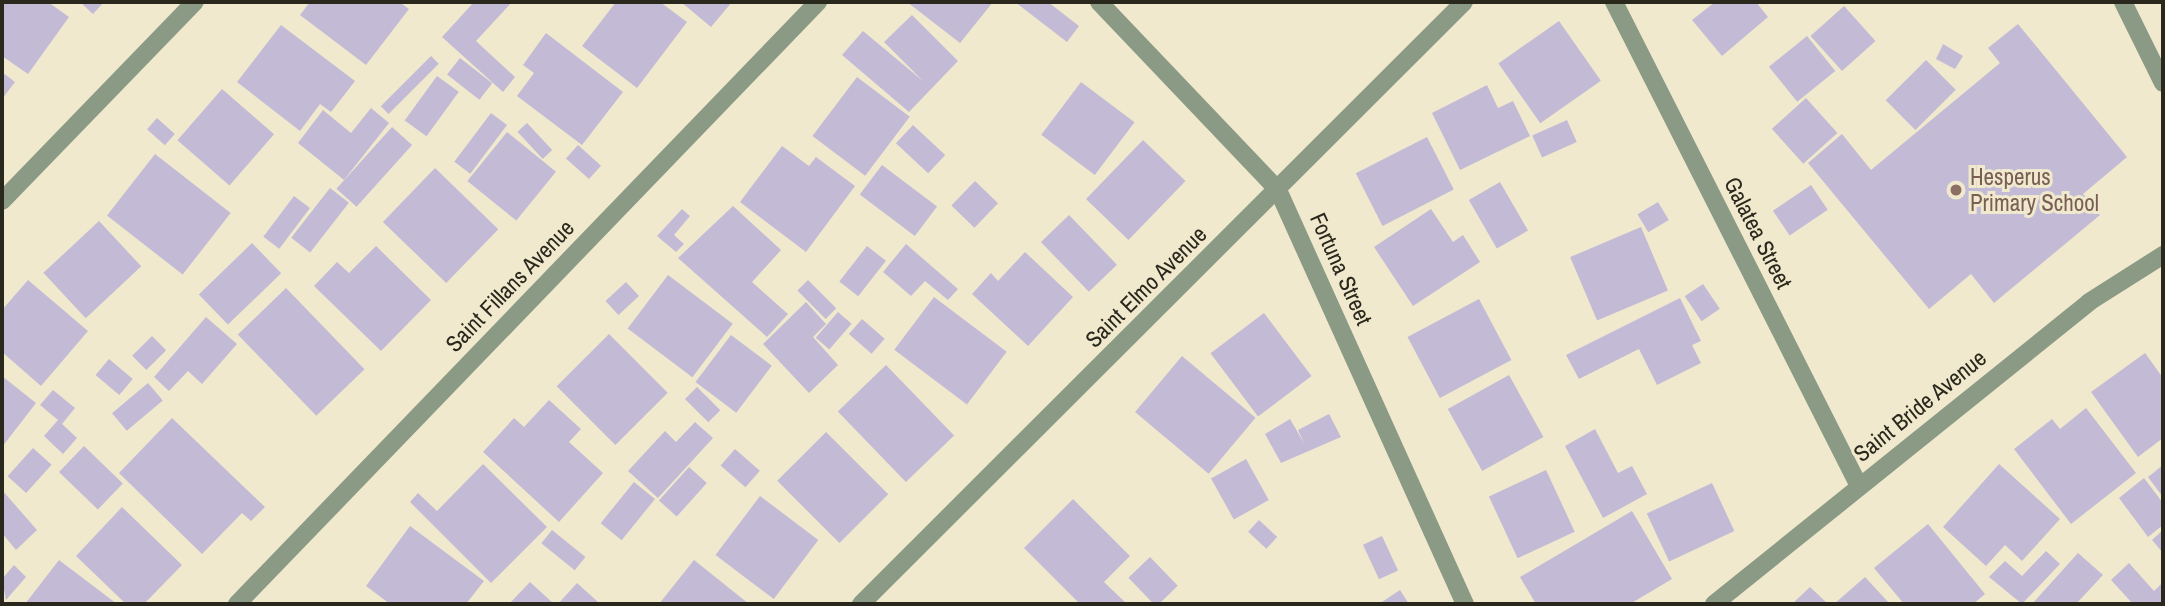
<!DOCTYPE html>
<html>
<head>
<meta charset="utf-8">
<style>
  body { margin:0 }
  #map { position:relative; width:2165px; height:606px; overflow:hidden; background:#f0e9cd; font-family:"Archivo Narrow",sans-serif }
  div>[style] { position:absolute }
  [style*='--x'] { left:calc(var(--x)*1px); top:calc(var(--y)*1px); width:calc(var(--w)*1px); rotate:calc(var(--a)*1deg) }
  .building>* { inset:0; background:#c3bbd6; transform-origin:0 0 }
  .minor>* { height:18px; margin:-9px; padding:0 9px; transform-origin:9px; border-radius:9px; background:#8b9a84 }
  .dots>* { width:19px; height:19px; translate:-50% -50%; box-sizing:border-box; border:4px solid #f0e9cd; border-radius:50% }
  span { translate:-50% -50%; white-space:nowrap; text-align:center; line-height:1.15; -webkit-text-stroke:6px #f0e9cd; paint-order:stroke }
  .education-label { font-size:23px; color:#785e54 }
  .left { translate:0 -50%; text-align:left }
  .street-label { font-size:23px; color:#2a271d }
  .frame { position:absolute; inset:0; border:4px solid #2a271d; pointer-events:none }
</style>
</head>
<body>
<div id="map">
  <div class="building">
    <i style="clip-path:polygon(2px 2px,48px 2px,69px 17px,28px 74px,2px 56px)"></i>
    <i style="clip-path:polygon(80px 2px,104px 2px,93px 14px)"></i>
    <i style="clip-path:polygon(310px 2px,399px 2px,409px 9px,366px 65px,300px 15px)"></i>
    <i style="clip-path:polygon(474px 2px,512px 2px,476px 41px,515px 77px,503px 92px,442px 37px)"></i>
    <i style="clip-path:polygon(616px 2px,660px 2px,687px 22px,637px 88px,582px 46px)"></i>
    <i style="clip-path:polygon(681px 2px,732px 2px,711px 27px)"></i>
    <i style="clip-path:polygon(907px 2px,993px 2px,960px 43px)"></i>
    <i style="clip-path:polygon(1015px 2px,1048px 2px,1079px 26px,1067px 42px)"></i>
    <i style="clip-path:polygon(1715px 2px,1756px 2px,1768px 17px,1722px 56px,1692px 20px)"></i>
    <i style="left:1844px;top:6px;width:47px;height:45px;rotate:48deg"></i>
    <i style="clip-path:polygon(912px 15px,958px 61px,909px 112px,842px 55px,863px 31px,923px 81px,884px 42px)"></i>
    <i style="left:1559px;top:21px;width:73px;height:74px;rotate:55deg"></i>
    <i style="clip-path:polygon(2018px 24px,2127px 157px,2083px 194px,2100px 215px,1994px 303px,1971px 274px,1929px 309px,1808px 163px,1842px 134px,1871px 170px,2000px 63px,1988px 48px)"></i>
    <i style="clip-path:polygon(281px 25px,355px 81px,331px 112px,320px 104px,300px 131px,237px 82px)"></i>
    <i style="clip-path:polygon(546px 33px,623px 92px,582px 145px,517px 96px,534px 73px,523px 65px)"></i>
    <i style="left:1807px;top:36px;width:45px;height:49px;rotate:51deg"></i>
    <i style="clip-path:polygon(1943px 44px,1963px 56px,1955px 69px,1936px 59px)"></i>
    <i style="left:431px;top:56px;width:11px;height:71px;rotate:45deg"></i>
    <i style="left:460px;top:58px;width:41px;height:21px;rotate:38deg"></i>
    <i style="left:1926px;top:60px;width:42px;height:57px;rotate:45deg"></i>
    <i style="clip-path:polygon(2px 72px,15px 82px,2px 99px)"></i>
    <i style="left:437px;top:76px;width:27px;height:55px;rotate:36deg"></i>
    <i style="left:857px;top:77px;width:66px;height:74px;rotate:37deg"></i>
    <i style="left:1081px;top:82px;width:67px;height:66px;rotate:37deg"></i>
    <i style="clip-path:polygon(1487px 85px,1498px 108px,1513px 101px,1530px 136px,1460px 170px,1432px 113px)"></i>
    <i style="left:222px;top:89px;width:69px;height:68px;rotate:41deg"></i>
    <i style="left:1806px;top:98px;width:47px;height:46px;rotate:48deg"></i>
    <i style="clip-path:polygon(371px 108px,389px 123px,344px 180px,298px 143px,323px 110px,351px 133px)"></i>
    <i style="left:491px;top:113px;width:20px;height:61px;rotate:37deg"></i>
    <i style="left:157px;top:118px;width:24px;height:15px;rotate:42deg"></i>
    <i style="left:1567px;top:120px;width:24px;height:38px;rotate:66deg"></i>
    <i style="left:527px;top:123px;width:37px;height:13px;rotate:47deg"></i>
    <i style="left:913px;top:125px;width:44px;height:25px;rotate:43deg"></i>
    <i style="left:392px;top:127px;width:27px;height:83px;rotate:42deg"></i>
    <i style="left:507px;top:132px;width:63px;height:63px;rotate:39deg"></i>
    <i style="left:1427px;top:137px;width:59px;height:80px;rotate:63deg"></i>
    <i style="left:1143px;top:140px;width:59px;height:82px;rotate:44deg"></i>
    <i style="left:578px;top:145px;width:31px;height:18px;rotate:42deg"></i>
    <i style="clip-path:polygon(782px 146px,809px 166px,816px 157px,855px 186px,806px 252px,740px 202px)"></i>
    <i style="left:155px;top:154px;width:96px;height:78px;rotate:38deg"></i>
    <i style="left:882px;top:165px;width:69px;height:37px;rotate:37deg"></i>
    <i style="left:435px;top:168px;width:88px;height:75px;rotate:44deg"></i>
    <i style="left:975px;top:181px;width:32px;height:34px;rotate:44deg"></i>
    <i style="left:1500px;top:182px;width:56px;height:36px;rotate:60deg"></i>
    <i style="left:1811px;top:185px;width:30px;height:46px;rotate:56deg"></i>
    <i style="left:330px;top:188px;width:24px;height:63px;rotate:38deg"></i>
    <i style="left:294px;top:196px;width:20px;height:51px;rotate:37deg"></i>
    <i style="left:1658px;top:202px;width:21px;height:24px;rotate:59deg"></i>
    <i style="clip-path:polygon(733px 206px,781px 250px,752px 282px,788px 314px,767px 337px,678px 258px)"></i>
    <i style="clip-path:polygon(682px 209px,690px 216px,674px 235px,684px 244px,676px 252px,657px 236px)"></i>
    <i style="clip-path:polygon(1431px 209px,1453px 242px,1463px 235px,1480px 262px,1413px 306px,1374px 247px)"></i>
    <i style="left:1069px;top:215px;width:69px;height:39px;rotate:46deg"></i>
    <i style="left:99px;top:221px;width:62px;height:76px;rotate:47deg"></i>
    <i style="left:1641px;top:227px;width:69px;height:77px;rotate:67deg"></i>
    <i style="left:252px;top:243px;width:42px;height:74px;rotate:46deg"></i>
    <i style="clip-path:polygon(906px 244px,958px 289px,948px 300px,925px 281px,911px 296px,883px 272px)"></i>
    <i style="clip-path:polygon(376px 246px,431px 300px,381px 351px,314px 286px,337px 262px,349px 273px)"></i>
    <i style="left:867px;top:246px;width:24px;height:45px;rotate:38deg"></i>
    <i style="clip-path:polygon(1025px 252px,1073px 297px,1028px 346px,972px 294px,991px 273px,998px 281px)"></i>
    <i style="left:668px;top:275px;width:81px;height:67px;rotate:37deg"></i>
    <i style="clip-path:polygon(28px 280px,88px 331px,41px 386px,2px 352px,2px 310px)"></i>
    <i style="left:808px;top:280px;width:40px;height:15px;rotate:45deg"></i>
    <i style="left:626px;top:282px;width:19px;height:28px;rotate:47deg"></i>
    <i style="left:1703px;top:284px;width:30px;height:22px;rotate:56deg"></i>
    <i style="left:286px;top:288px;width:113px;height:67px;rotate:46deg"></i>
    <i style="left:934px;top:297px;width:91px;height:66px;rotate:37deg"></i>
    <i style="clip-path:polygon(1680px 298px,1701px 341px,1692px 345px,1701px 363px,1657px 385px,1639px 349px,1579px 379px,1566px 355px)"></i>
    <i style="left:1479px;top:299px;width:69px;height:81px;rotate:62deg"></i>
    <i style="clip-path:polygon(806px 302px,826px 324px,813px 337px,838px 365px,809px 393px,763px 344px)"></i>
    <i style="left:838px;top:312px;width:18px;height:34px;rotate:41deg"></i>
    <i style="left:1264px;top:313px;width:79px;height:67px;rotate:53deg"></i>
    <i style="clip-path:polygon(206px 317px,237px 344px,202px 384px,188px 371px,169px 391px,154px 377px)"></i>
    <i style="left:862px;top:319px;width:30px;height:20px;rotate:41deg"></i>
    <i style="left:609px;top:334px;width:83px;height:74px;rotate:45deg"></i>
    <i style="left:731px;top:335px;width:51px;height:59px;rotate:37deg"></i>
    <i style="left:152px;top:336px;width:20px;height:28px;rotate:45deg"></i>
    <i style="clip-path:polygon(2145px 353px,2163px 378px,2163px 438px,2138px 457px,2091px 392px)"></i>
    <i style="left:1182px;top:356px;width:96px;height:73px;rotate:40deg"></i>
    <i style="left:109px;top:359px;width:31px;height:21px;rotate:40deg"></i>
    <i style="left:886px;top:365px;width:98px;height:67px;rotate:46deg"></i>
    <i style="left:1509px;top:375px;width:71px;height:70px;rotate:61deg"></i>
    <i style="clip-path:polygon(2px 376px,36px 403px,2px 447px)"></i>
    <i style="left:148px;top:383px;width:23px;height:47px;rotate:50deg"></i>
    <i style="left:697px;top:387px;width:33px;height:17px;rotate:45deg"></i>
    <i style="clip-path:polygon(53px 390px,75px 408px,62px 424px,77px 438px,63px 454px,44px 436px,58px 420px,40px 405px)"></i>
    <i style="clip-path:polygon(549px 400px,581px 429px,569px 442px,603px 473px,559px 522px,483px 452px,514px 418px,524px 427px)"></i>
    <i style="clip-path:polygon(2086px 408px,2136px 473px,2071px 524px,2014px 449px,2052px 419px,2060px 429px)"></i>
    <i style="clip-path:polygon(1329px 414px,1341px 437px,1281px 463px,1265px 434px,1290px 419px,1304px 443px,1298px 430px)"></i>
    <i style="clip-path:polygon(172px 418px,265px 507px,251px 521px,242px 513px,202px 554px,119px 473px)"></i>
    <i style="clip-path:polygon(695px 422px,713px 438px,658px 498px,628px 471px,665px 431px,676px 442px)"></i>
    <i style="clip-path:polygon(1595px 429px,1618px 473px,1632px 466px,1647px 494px,1603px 518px,1565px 446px)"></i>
    <i style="left:826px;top:432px;width:88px;height:69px;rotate:45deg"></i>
    <i style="left:84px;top:446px;width:54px;height:36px;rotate:44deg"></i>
    <i style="left:33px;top:448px;width:25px;height:38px;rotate:42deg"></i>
    <i style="left:735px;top:449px;width:33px;height:22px;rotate:41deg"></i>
    <i style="left:1246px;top:459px;width:47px;height:40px;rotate:61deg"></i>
    <i style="clip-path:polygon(483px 464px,547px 527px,491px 583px,410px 502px,418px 493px,437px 511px)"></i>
    <i style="clip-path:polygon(1999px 464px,2060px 519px,2022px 561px,2005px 545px,1986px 566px,1943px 527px)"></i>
    <i style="clip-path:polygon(2163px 465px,2163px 497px,2148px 477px)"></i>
    <i style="left:689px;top:467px;width:24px;height:45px;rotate:42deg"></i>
    <i style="left:1546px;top:470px;width:68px;height:63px;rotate:65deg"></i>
    <i style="clip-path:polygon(2144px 478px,2163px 503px,2163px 525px,2148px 537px,2119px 498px)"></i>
    <i style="left:634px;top:482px;width:27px;height:53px;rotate:39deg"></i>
    <i style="left:1712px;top:483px;width:53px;height:72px;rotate:65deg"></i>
    <i style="clip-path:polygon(2px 490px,37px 530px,16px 550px,2px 533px)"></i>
    <i style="left:760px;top:496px;width:73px;height:74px;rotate:37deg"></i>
    <i style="clip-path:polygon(1073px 499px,1130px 556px,1104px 582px,1127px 604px,1080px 604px,1024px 548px)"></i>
    <i style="clip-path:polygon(122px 507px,182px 565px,144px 604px,126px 604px,76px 556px)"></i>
    <i style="clip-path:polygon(1632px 511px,1672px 579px,1630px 604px,1536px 604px,1520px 577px)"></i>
    <i style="left:1259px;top:520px;width:25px;height:16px;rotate:43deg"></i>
    <i style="clip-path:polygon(1928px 524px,1985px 594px,1973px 604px,1904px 604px,1874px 568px)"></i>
    <i style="clip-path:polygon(410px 526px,484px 581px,466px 604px,390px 604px,366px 586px)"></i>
    <i style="left:552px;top:530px;width:43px;height:17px;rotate:39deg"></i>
    <i style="clip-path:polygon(2163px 530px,2163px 553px,2152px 540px)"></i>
    <i style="left:1382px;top:536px;width:38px;height:21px;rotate:65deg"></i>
    <i style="clip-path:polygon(2046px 551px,2060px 564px,2022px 604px,1989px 577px,2005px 561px,2022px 576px)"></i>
    <i style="clip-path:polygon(2078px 553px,2103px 575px,2076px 604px,2032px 604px)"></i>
    <i style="left:1150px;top:557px;width:40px;height:30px;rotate:46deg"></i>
    <i style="clip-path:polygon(59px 560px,117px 604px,25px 604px)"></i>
    <i style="clip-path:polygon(694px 560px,749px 604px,659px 604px)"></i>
    <i style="clip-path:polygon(2129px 563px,2154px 591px,2163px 582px,2163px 604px,2133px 604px,2111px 580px)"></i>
    <i style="clip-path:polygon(14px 565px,26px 577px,6px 600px,2px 579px)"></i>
    <i style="clip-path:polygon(1865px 577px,1890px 604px,1834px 604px)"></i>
    <i style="clip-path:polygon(530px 582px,554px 604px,509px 604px)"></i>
    <i style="clip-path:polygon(577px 583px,598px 602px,597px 604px,558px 604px)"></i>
    <i style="clip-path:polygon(1810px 587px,1828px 604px,1792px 604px)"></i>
    <i style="clip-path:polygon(1400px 590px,1409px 604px,1379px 604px)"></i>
  </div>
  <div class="minor">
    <i style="--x:1099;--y:2;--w:260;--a:46.4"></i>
    <i style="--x:1278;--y:190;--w:454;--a:65.7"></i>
    <i style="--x:1614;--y:2;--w:542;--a:63.15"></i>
    <i style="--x:2123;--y:2;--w:90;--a:63.7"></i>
    <i style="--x:2;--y:201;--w:277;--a:-45.9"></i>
    <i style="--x:237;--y:604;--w:837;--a:-46.02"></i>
    <i style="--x:861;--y:604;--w:852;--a:-44.95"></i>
    <i style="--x:1714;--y:604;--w:481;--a:-38.8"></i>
    <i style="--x:2089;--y:302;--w:88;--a:-32.4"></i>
  </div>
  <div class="dots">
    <i style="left:1956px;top:190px;background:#8d6e63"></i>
  </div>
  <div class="education-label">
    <span class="left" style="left:1970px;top:190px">Hesperus<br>Primary School</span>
  </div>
  <div class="street-label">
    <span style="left:1758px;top:233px;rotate:63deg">Galatea Street</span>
    <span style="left:1341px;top:269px;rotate:66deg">Fortuna Street</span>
    <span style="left:510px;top:286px;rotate:-46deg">Saint Fillans Avenue</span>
    <span style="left:1146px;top:287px;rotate:-45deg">Saint Elmo Avenue</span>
    <span style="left:1920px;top:406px;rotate:-39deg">Saint Bride Avenue</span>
  </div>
  <div class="frame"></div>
</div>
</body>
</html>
